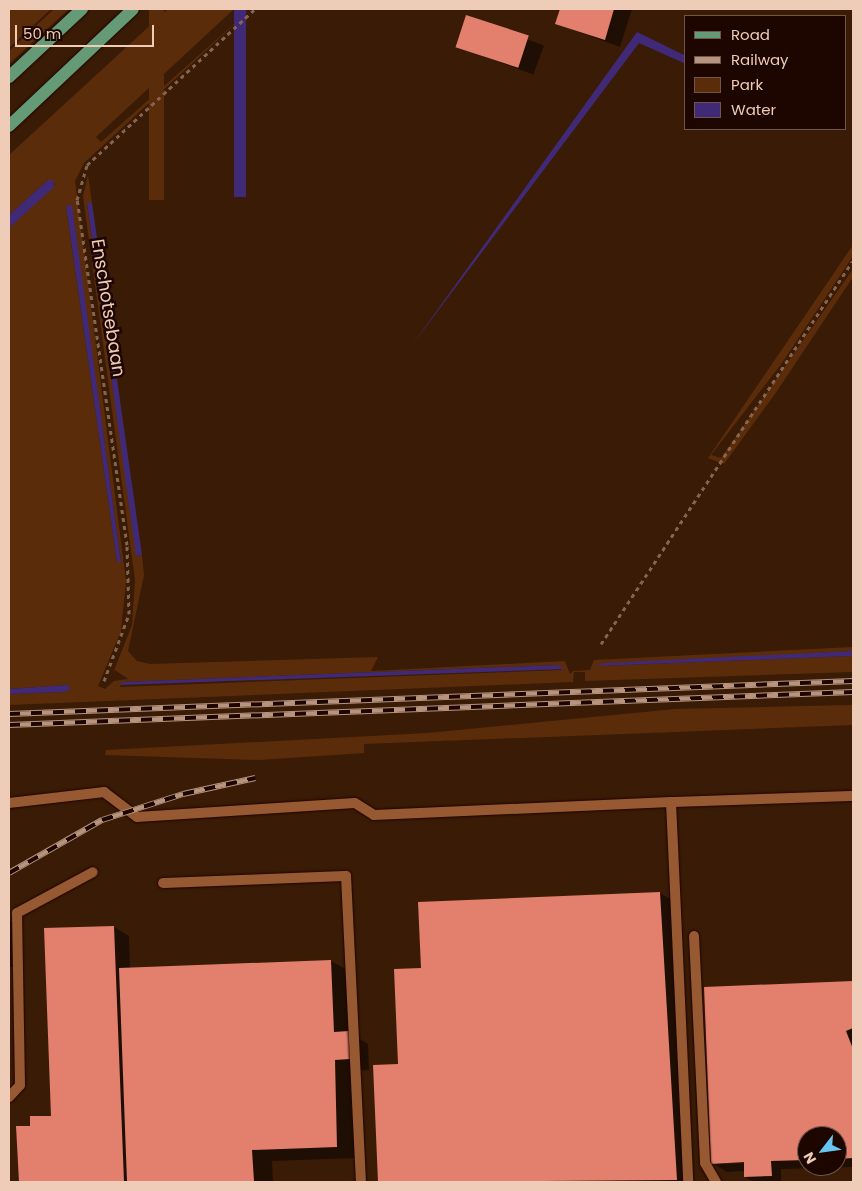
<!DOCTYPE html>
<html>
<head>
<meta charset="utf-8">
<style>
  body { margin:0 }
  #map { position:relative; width:862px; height:1191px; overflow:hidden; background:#3a1b06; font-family:Poppins,sans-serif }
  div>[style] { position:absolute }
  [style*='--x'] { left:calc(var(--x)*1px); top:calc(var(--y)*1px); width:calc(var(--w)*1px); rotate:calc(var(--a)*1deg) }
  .green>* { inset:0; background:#5b2c0a; transform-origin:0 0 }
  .water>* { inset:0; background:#402a77; transform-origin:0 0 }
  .shadow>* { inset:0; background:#0007; transform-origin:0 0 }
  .building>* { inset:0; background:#e2806d; transform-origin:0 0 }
  .path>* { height:3px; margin-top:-1.5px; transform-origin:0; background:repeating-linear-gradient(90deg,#866550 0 4px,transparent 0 8px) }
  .roads { filter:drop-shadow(0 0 1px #200400) drop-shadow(0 0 1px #200400) }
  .lane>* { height:10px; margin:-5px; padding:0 5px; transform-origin:5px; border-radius:5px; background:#965932 }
  .primary>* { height:12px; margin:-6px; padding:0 6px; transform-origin:6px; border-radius:6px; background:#659a76 }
  .rail>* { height:5.5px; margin-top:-2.75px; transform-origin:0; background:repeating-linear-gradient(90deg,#1d0600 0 11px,#b6947f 0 22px); box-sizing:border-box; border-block:1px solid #b6947f }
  span { translate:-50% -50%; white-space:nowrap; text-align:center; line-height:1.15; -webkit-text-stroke:5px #1d0600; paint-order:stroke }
  .street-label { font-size:18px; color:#efccb7 }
  .frame { position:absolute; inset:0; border:10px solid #efccb7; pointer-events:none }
  .legend { position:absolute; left:684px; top:15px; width:162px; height:115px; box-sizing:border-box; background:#1d0600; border:1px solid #715549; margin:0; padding:6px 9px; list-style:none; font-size:15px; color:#efccb7 }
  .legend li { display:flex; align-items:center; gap:10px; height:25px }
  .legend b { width:25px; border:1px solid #715549 }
  .north { position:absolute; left:797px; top:1126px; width:50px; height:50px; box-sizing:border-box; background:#1d0600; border:1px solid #715549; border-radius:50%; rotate:240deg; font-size:14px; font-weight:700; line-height:20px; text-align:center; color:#efccb7 }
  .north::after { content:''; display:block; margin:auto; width:18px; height:22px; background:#68c4f0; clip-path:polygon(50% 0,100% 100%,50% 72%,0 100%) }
  .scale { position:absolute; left:15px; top:25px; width:139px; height:22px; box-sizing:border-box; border:2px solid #efccb7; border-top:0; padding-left:6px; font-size:15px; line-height:18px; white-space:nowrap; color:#efccb7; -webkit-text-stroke:4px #1d0600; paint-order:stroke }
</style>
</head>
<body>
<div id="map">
  <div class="green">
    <i style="clip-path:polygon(9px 9px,51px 9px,9px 48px)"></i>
    <i style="clip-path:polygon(54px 9px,69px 9px,9px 64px,9px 51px)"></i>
    <i style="left:149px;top:9px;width:15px;height:191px"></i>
    <i style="clip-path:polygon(evenodd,168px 9px,234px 9px,96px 137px,101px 142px,251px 9px,84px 163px,75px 181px,126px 581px,121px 631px,98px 686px,105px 689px,114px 681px,128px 679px,115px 670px,113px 673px,132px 625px,135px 580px,83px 196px,88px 175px,92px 203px,87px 204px,137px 556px,142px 555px,144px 575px,128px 651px,137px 661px,150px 664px,378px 657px,371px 671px,565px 661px,570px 674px,573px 671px,590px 670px,594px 660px,853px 647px,853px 651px,596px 666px,853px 656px,853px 672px,585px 681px,585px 672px,574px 672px,573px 682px,9px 705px,9px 694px,63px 692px,68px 685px,9px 689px,9px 228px,55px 184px,48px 180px,9px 215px,9px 155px,168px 9px,71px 205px,121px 561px,117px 562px,66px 207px,71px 205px,168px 9px,557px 665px,562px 670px,120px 687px,122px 682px,557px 665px)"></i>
    <i style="clip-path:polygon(853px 245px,853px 256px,782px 363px,711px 455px,721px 458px,853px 269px,853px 277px,775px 394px,724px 464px,708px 458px)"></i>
    <i style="clip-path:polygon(853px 705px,853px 725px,364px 744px,364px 753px,259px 760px,105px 755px,106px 750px,427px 733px,675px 709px)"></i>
  </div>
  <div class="water">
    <i style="left:234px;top:9px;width:12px;height:188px"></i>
    <i style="clip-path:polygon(637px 32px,686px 56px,686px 64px,639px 43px,410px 348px)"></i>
    <i style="clip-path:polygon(48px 180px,53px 180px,54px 187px,9px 228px,9px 215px)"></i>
    <i style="clip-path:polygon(87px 203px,92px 203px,142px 555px,136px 556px)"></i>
    <i style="clip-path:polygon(72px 205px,121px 562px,117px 562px,66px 206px)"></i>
    <i style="clip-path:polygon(853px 651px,853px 656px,596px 666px,605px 663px)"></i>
    <i style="clip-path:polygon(557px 665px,565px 669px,120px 685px,122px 682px)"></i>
    <i style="clip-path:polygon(68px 685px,71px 689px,63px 692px,9px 694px,9px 689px)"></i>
  </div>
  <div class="shadow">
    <i style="clip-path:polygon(561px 9px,632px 9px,620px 47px,557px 24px)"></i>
    <i style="left:466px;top:17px;width:83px;height:31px;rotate:20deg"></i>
    <i style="clip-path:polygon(660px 893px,675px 902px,691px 1182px,379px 1182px,375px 1067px,399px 1066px,422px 970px)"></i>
    <i style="clip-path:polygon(9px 920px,19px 926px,21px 967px,9px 967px)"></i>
    <i style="clip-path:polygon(114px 927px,129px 936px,130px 969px,331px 961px,351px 972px,353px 1035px,368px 1044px,369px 1070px,354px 1071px,357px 1158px,272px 1161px,273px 1182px,20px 1182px,18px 1128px,32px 1127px,52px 1117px)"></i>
    <i style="clip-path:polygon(evenodd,853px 983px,853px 1167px,781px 1169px,781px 1181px,755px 1182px,745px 1177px,745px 1171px,727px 1172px,712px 1163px,706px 988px,853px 983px,807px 1136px,837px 1136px,837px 1166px,807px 1166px,807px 1136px,853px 983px,745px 1161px,745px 1163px,725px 1164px,725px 1162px,745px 1161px)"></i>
  </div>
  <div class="building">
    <i style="clip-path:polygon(560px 9px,614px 9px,605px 40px,555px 24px)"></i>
    <i style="left:466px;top:15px;width:66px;height:34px;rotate:18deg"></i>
    <i style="clip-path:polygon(660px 892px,677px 1180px,378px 1182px,373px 1065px,398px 1064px,394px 969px,421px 968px,418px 902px)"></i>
    <i style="clip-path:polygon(114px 926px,124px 1182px,19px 1182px,16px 1126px,30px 1126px,30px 1116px,51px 1116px,44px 928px)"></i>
    <i style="clip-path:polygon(331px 960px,334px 1032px,349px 1031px,350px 1059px,335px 1060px,337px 1147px,252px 1150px,254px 1181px,127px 1182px,119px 968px)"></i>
    <i style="clip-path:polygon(853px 981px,853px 1028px,846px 1031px,853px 1049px,853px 1158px,837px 1159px,837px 1136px,807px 1136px,807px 1160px,771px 1161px,772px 1176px,744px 1177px,744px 1162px,711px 1164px,704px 987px)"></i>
  </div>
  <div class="path">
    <i style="--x:601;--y:644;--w:458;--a:-56.7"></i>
    <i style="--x:104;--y:681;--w:72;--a:-69.5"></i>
    <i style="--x:129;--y:614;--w:69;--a:-91.7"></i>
    <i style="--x:127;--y:545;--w:349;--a:-98.2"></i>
    <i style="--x:77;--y:200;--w:36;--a:-74"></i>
    <i style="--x:87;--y:165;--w:229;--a:-42.9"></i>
  </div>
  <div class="roads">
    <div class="lane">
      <i style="--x:671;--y:802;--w:182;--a:-1.9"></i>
      <i style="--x:9;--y:803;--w:96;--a:-6.6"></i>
      <i style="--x:104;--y:792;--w:41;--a:37.1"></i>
      <i style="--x:137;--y:817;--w:218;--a:-3.7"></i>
      <i style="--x:355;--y:803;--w:22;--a:32"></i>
      <i style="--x:374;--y:815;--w:297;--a:-2.5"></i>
      <i style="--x:671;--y:802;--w:380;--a:87.4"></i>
      <i style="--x:163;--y:883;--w:183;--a:-2.2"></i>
      <i style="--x:346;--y:876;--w:306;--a:87.2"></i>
      <i style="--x:694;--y:936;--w:227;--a:87.2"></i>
      <i style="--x:705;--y:1163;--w:22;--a:60"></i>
      <i style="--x:9;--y:1097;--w:16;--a:-47"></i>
      <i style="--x:20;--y:1085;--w:172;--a:-91"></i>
      <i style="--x:17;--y:913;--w:86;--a:-28.3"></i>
    </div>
    <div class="primary">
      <i style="--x:9;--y:77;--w:100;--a:-43"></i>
      <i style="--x:9;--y:126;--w:170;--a:-43.3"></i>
    </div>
  </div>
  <div class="rail">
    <i style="--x:9;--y:714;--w:845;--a:-2.24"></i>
    <i style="--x:9;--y:725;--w:845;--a:-2.24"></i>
    <i style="--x:9;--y:873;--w:107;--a:-29.7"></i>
    <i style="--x:102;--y:820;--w:85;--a:-17.8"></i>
    <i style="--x:183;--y:794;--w:74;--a:-12.5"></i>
  </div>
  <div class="street-label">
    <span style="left:108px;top:308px;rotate:81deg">Enschotsebaan</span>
  </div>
  <div class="frame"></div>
  <ul class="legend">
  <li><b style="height:6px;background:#659a76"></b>Road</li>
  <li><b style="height:6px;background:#b6947f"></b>Railway</li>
  <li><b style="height:14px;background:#5b2c0a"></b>Park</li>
  <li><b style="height:14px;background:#402a77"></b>Water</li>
  </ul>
  <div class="north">N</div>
  <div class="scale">50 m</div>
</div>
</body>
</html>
